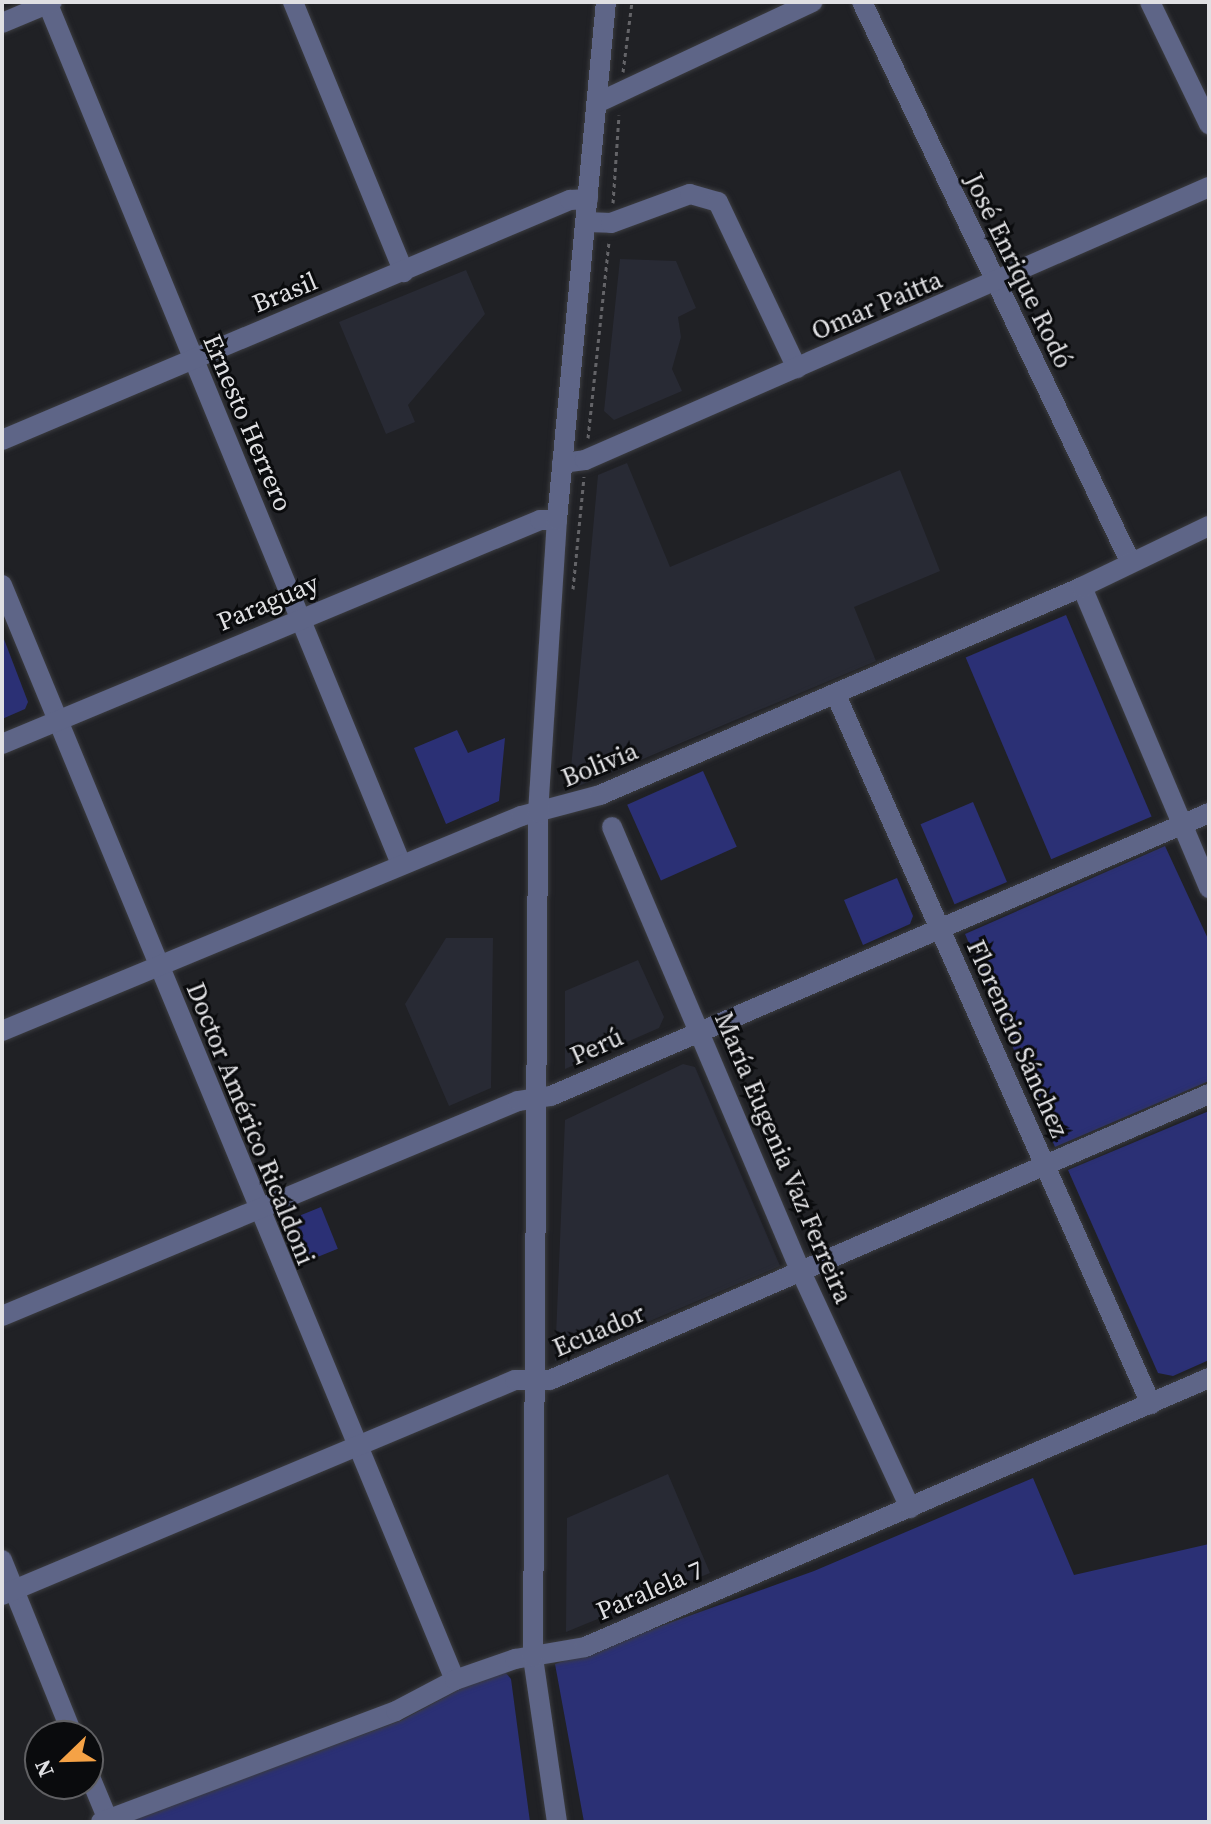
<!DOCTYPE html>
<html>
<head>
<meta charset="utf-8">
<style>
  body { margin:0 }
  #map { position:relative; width:1211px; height:1824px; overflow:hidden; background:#202125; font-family:"Source Serif 4",serif }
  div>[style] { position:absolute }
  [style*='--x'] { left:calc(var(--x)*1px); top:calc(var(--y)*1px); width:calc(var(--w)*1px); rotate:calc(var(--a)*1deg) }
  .built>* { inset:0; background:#282a34 }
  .green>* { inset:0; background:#2b3075; transform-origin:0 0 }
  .path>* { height:3px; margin-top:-1.5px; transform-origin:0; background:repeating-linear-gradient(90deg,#646468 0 4px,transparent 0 8px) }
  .roads { filter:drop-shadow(0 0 2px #3b3c40) drop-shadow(0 0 2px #3b3c40) }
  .minor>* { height:20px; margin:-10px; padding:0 10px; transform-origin:10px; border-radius:10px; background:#5e6587 }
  span { translate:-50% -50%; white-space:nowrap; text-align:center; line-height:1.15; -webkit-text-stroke:6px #0a0b0d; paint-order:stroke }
  .street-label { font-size:26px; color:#e0e0e3 }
  .frame { position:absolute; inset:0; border:4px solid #e0e0e3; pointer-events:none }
  .north { position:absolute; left:24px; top:1720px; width:80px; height:80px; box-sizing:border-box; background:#0a0b0d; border:2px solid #606063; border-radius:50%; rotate:247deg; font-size:22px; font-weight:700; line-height:32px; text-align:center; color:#e0e0e3 }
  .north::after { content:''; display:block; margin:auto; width:28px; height:36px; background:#f5a246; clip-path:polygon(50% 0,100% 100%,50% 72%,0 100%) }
</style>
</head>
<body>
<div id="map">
  <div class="built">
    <i style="clip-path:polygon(620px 259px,676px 261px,696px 308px,678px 317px,681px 337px,672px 369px,682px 391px,614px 420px,604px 411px)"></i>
    <i style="clip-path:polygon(466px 270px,485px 314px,408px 405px,415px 422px,386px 434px,339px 322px)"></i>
    <i style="clip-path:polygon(627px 463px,670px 567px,900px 470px,940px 571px,854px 607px,876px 661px,569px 790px,598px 475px)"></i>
    <i style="clip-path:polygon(446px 938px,493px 938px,491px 1088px,449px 1106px,405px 1004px)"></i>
    <i style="clip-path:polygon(638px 960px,664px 1017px,659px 1028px,565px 1069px,565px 991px)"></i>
    <i style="clip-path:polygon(683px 1064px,695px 1067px,780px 1266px,555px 1361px,565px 1120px)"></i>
    <i style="clip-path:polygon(668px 1474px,710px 1573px,566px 1632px,567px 1518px)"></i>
  </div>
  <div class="green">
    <i style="left:1066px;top:615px;width:219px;height:109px;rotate:67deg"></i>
    <i style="clip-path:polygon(2px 634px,28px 702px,25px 709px,2px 719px)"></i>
    <i style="clip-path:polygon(457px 730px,468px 753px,505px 738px,499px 801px,446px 824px,414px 748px)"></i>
    <i style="left:703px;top:771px;width:83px;height:83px;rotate:66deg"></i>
    <i style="left:973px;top:802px;width:87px;height:57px;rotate:67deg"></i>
    <i style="clip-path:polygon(1165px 846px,1209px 941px,1209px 1081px,1055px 1147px,965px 934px)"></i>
    <i style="clip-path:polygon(897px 878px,913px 916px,910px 924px,863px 945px,844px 900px)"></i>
    <i style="clip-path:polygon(1209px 1111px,1209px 1360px,1173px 1376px,1158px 1373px,1068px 1170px)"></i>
    <i style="left:321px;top:1207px;width:45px;height:30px;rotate:68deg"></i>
    <i style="clip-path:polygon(1033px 1478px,1074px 1575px,1209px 1544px,1209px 1822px,584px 1822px,555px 1664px,814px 1571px)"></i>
    <i style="clip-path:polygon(505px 1672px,511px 1679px,530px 1822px,126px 1822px,402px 1720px,475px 1681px)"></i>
  </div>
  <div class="path">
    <i style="--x:623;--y:72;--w:71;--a:-82.7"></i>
    <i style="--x:613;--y:203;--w:88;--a:-86.1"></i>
    <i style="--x:588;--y:438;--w:196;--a:-83.9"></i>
    <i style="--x:573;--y:589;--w:113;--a:-84.4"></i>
  </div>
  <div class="roads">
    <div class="minor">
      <i style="--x:47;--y:2;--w:932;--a:67.67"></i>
      <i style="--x:293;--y:2;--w:292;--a:67.7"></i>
      <i style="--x:862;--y:2;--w:620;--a:64.39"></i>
      <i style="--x:1150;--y:2;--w:136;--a:64.2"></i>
      <i style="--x:2;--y:23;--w:54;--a:-22.8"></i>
      <i style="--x:597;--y:103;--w:238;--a:-25.1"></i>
      <i style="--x:586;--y:222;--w:25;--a:2"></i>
      <i style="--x:611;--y:223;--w:84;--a:-20.2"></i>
      <i style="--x:690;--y:194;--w:29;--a:16"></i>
      <i style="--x:718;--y:202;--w:184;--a:64.6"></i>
      <i style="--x:2;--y:440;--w:617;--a:-22.91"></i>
      <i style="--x:570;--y:200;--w:18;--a:-3"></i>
      <i style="--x:562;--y:463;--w:23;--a:-7"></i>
      <i style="--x:585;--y:460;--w:681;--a:-23.63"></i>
      <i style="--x:2;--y:585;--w:1185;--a:67.53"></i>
      <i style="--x:1082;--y:587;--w:327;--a:67.1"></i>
      <i style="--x:836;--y:695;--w:776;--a:66.05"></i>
      <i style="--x:2;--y:744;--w:583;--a:-22.6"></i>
      <i style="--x:540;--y:520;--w:17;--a:0"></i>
      <i style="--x:612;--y:827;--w:486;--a:67"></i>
      <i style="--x:802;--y:1274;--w:258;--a:65.2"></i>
      <i style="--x:2;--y:1031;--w:562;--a:-22.5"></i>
      <i style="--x:521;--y:816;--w:82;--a:-14.9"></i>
      <i style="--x:600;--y:795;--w:525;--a:-23.34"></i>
      <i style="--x:1082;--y:587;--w:141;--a:-25.7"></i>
      <i style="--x:2;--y:1316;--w:559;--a:-22.62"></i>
      <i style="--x:518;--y:1101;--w:33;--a:-9"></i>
      <i style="--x:551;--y:1096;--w:716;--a:-23.27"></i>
      <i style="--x:2;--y:1560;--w:190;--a:68"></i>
      <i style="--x:2;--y:1595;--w:556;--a:-22.74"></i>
      <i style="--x:515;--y:1380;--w:35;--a:0"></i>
      <i style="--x:550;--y:1380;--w:718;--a:-23.46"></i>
      <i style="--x:88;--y:1772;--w:52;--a:67.4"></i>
      <i style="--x:101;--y:1822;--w:315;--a:-20.6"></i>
      <i style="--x:396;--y:1711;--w:67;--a:-27.7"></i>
      <i style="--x:455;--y:1680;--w:64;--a:-19.3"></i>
      <i style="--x:515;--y:1659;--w:71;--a:-9.7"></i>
      <i style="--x:585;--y:1647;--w:680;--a:-23.32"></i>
      <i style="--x:557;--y:1822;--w:167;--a:-98.3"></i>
      <i style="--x:533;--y:1657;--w:844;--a:-89.66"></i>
      <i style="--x:538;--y:813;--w:294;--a:-86.3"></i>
      <i style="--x:557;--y:520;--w:520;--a:-84.6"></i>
    </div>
  </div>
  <div class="street-label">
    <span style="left:1018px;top:271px;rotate:64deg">José Enrique Rodó</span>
    <span style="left:285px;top:293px;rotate:-22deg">Brasil</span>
    <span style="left:877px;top:306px;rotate:-23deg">Omar Paitta</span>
    <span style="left:247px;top:423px;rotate:67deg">Ernesto Herrero</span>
    <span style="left:268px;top:603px;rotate:-23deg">Paraguay</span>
    <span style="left:600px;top:765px;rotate:-22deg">Bolivia</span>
    <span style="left:1017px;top:1039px;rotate:66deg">Florencio Sánchez</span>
    <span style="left:597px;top:1047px;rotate:-24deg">Perú</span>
    <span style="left:250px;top:1124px;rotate:68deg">Doctor Américo Ricaldoni</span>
    <span style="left:783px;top:1158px;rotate:67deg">María Eugenia Vaz Ferreira</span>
    <span style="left:599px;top:1331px;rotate:-23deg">Ecuador</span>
    <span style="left:650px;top:1591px;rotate:-23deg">Paralela 7</span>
  </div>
  <div class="frame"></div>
  <div class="north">N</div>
</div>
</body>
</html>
